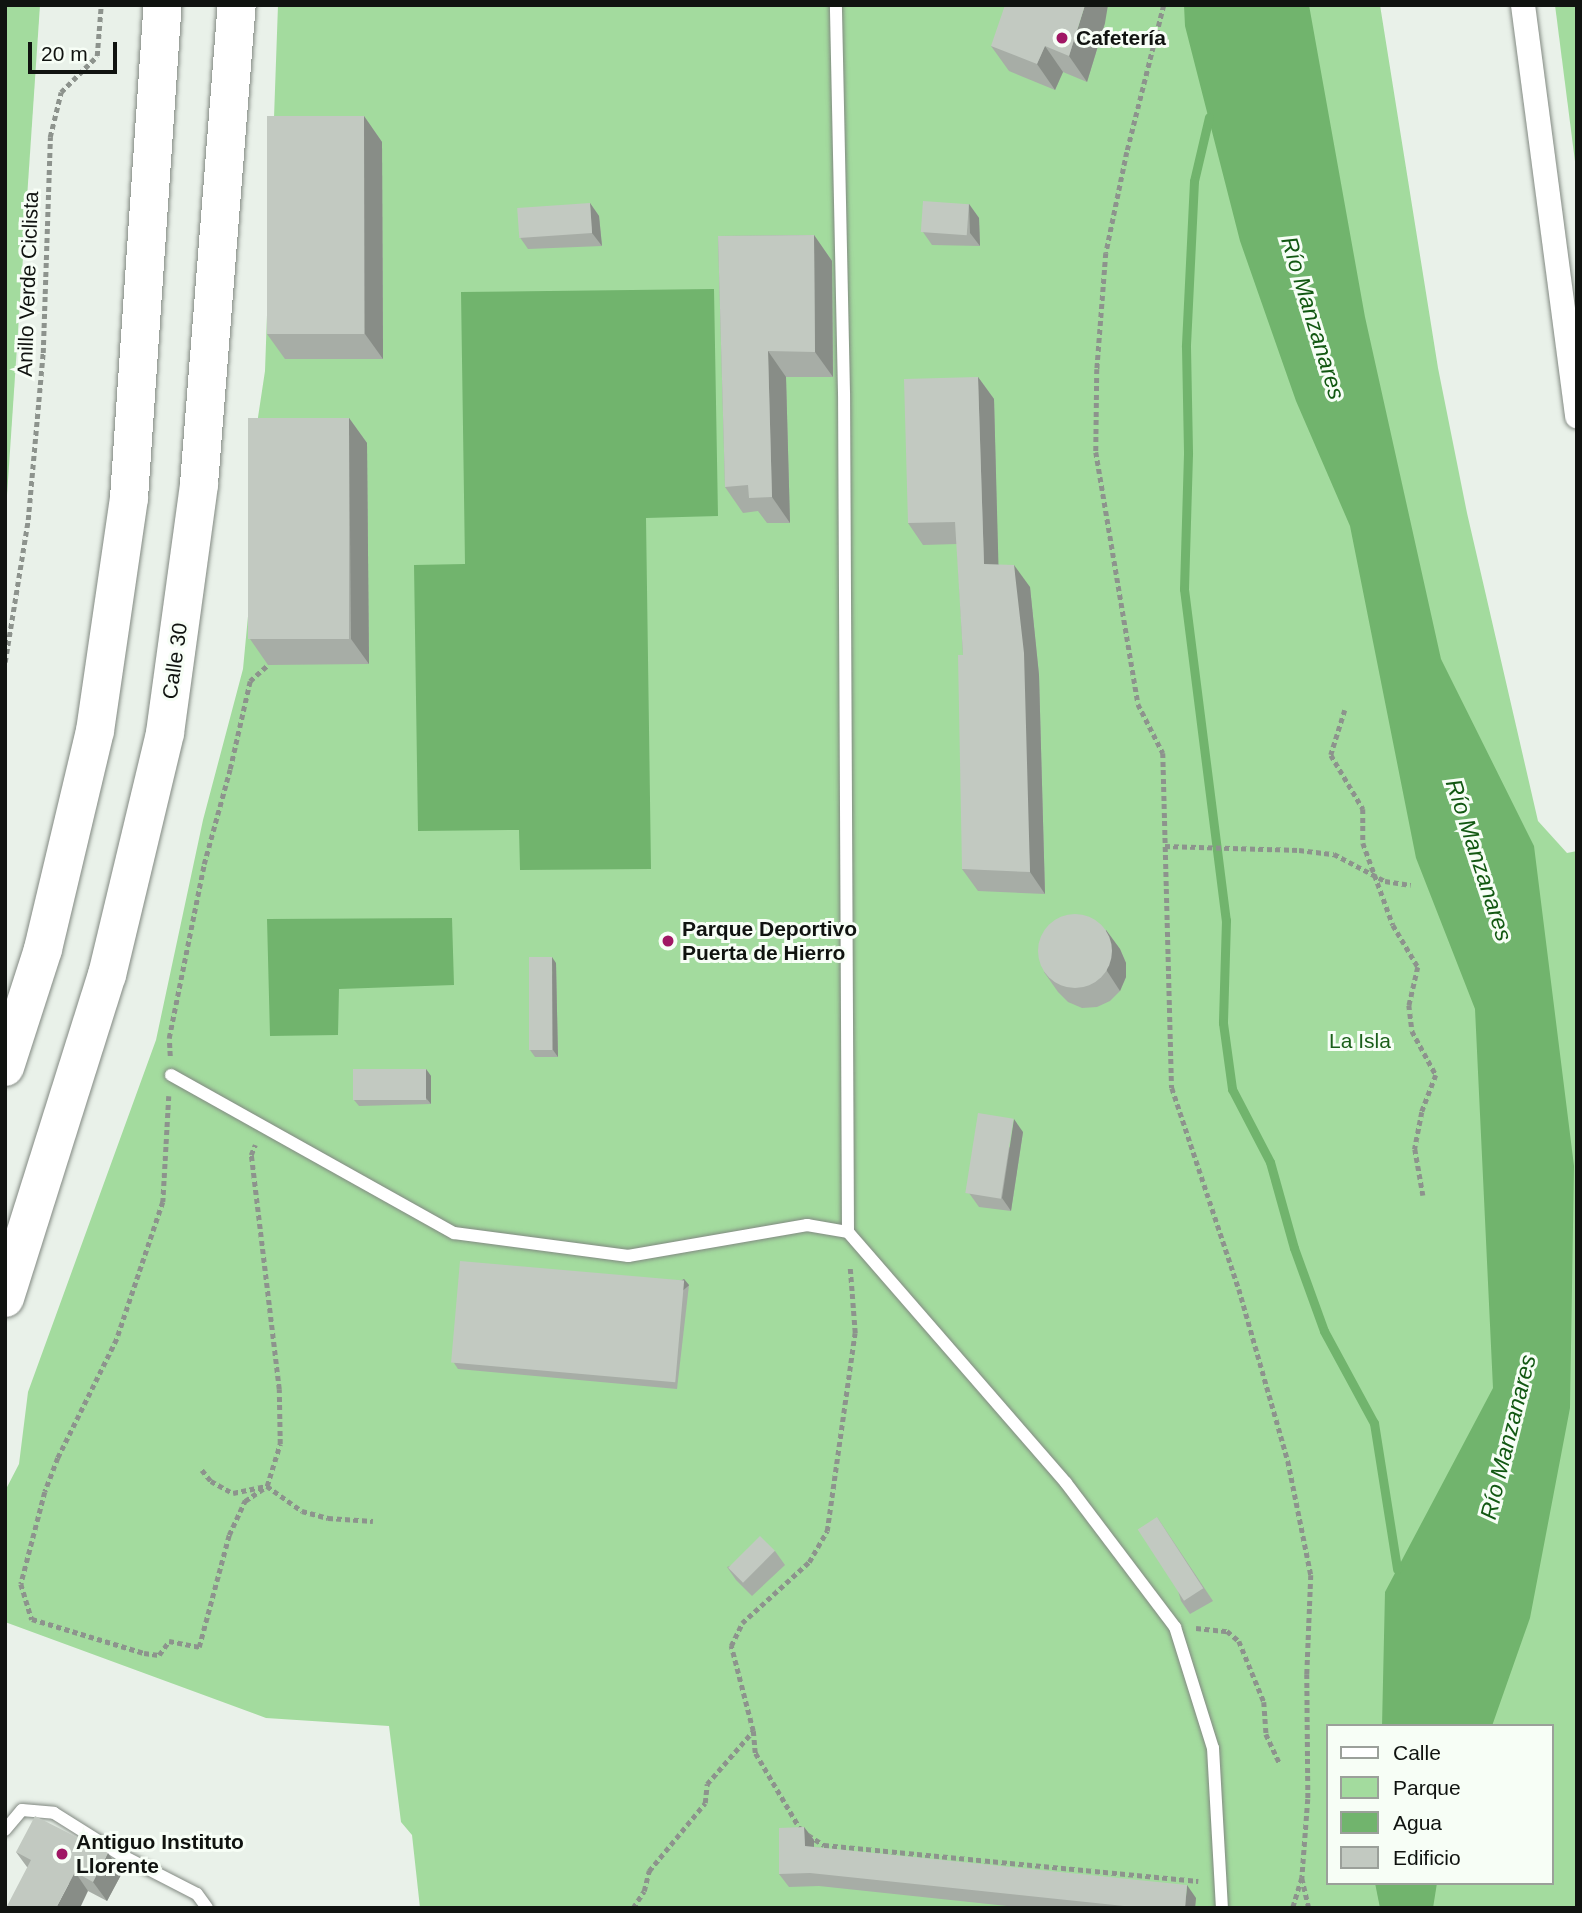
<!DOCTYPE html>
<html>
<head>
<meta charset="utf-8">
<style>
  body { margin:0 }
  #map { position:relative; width:1582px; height:1913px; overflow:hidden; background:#e9f1e9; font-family:Arial,sans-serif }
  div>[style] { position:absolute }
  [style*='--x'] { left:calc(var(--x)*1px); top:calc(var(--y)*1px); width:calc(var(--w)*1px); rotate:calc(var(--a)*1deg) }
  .green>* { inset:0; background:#a3db9e }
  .water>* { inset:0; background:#71b46d }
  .stream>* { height:9px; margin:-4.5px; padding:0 4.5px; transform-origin:4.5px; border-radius:4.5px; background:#71b46d }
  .path>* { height:4.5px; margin-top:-2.25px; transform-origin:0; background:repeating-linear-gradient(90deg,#8d938d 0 5px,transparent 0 8.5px) }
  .roads { filter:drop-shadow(0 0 2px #828982) drop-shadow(0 0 2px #828982) }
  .service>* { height:12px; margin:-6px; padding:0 6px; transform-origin:6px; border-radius:6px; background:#fff }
  .minor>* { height:24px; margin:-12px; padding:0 12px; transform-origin:12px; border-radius:12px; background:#fff }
  .motorway>* { height:38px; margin:-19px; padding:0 19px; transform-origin:19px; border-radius:19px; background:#fff }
  .wall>* { inset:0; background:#a7ada6 }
  .shaded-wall>* { inset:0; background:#888d87; transform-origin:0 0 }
  .building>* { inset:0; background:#c2c9c1; transform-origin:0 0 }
  .round { border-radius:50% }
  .dots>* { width:19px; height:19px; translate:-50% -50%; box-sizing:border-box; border:4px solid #f7fef6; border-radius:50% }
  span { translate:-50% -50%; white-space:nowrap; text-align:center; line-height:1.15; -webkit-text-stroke:6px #f7fef6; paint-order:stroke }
  .poi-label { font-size:21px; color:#101310; font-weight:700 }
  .left { translate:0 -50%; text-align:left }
  .street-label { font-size:21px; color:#101310 }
  .park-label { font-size:21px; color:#1b5f1a }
  .water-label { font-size:23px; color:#125812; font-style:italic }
  .frame { position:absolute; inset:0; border:7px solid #101310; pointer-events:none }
  .legend { position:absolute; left:1326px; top:1724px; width:228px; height:161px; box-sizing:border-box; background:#f7fef6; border:2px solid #9ba09a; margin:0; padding:9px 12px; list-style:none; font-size:21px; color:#101310 }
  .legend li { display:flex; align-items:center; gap:14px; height:35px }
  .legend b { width:35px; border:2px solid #9ba09a }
  .scale { position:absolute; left:28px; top:42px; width:89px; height:32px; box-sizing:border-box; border:4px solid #101310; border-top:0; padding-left:9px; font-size:21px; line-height:24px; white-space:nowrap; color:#101310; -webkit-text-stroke:5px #f7fef6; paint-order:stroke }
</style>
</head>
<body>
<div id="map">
  <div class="green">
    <i style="clip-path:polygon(5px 5px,40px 5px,5px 525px)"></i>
    <i style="clip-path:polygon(evenodd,278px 5px,1380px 5px,1438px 368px,1467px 513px,1538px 821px,1567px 853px,1577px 851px,1577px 1908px,420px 1908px,412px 1835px,401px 1822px,389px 1726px,266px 1718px,5px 1622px,5px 1491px,19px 1464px,28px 1392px,156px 1040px,203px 820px,243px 669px,257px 521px,255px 437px,265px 371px,278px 5px,1328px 1726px,1552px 1726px,1552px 1883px,1328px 1883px,1328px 1726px)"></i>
    <i style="clip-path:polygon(1555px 5px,1577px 5px,1577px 177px)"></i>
  </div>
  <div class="water">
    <i style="clip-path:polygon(1184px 5px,1309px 5px,1365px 317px,1441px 659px,1534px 846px,1574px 1166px,1570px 1408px,1530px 1618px,1492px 1726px,1382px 1726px,1385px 1592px,1493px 1388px,1475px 1009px,1416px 858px,1350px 526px,1296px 401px,1240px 241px,1185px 26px)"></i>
    <i style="clip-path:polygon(714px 289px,718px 516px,646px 518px,651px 869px,520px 870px,519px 830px,418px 831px,414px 565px,465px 564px,461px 292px)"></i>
    <i style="clip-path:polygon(452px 918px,454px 985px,339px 989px,338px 1035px,270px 1036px,267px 919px)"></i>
    <i style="clip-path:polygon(1375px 1883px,1437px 1883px,1433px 1908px,1380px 1908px)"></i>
  </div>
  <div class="stream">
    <i style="--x:1209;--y:117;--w:66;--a:103.2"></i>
    <i style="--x:1194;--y:181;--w:166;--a:92.8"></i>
    <i style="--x:1186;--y:347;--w:107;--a:88.9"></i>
    <i style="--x:1188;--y:454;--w:135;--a:91.7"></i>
    <i style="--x:1184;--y:589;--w:334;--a:82.8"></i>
    <i style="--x:1226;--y:920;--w:103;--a:91.7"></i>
    <i style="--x:1223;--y:1023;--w:67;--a:82.2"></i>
    <i style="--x:1232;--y:1089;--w:82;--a:62.5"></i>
    <i style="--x:1270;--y:1162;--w:89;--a:74.4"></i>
    <i style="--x:1294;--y:1248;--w:88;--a:70.1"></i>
    <i style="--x:1324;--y:1331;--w:105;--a:61.5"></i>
    <i style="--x:1374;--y:1423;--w:148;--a:81"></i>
  </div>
  <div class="path">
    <i style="--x:1164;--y:5;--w:152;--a:104.1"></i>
    <i style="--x:1127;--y:152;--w:103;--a:101.7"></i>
    <i style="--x:1106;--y:253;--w:116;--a:94.4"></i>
    <i style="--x:1097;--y:369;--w:83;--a:90.7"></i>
    <i style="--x:1096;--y:452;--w:255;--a:80.5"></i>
    <i style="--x:1138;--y:704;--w:55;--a:63"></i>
    <i style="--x:1163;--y:753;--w:335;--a:88.5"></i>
    <i style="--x:1172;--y:1088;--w:212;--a:71.6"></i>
    <i style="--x:1239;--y:1289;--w:179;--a:74.1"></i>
    <i style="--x:1288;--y:1461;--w:116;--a:78.6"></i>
    <i style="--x:1311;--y:1575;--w:99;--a:92.3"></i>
    <i style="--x:1307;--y:1674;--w:125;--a:89.5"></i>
    <i style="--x:1308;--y:1799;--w:79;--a:94.3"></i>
    <i style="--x:1302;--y:1878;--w:31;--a:107"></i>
    <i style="--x:5;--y:662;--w:144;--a:-80.8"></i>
    <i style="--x:28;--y:520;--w:168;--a:-84.9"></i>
    <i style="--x:43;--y:353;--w:216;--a:-88.1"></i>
    <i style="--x:50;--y:137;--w:46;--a:-76.3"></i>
    <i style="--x:61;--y:92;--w:51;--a:-45"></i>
    <i style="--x:97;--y:56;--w:51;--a:-85.5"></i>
    <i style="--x:1345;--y:710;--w:47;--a:107.3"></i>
    <i style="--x:1331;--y:755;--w:63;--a:59.3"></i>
    <i style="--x:1363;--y:809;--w:34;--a:90"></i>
    <i style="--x:1363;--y:843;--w:87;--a:69.9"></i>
    <i style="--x:1393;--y:925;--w:49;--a:59.2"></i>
    <i style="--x:1418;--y:967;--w:39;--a:103"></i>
    <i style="--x:1409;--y:1005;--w:26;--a:83"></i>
    <i style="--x:1412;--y:1031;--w:50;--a:61.4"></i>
    <i style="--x:1436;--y:1075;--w:40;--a:111"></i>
    <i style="--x:1422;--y:1112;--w:38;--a:101"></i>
    <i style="--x:1415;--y:1149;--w:47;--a:80.1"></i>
    <i style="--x:1165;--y:846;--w:134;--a:1.7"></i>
    <i style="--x:1299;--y:850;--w:35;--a:7"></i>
    <i style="--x:1334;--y:854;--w:58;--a:27.9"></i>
    <i style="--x:1385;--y:881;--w:26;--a:9"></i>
    <i style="--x:170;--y:1056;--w:18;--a:-93"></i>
    <i style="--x:169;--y:1038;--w:177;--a:-78.6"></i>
    <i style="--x:204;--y:864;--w:98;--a:-74.7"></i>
    <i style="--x:230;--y:769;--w:90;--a:-77.2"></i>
    <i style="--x:250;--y:681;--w:24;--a:-42"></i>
    <i style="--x:169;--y:1096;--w:106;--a:93.2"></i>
    <i style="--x:163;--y:1202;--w:145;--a:108.6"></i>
    <i style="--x:117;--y:1339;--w:133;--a:116.4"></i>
    <i style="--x:58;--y:1458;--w:36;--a:111"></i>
    <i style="--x:45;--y:1492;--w:95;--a:104.6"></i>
    <i style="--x:21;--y:1584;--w:37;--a:73"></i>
    <i style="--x:32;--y:1619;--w:117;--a:16.9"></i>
    <i style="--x:144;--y:1653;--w:15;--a:8"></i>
    <i style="--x:159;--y:1655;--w:17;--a:-54"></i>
    <i style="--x:169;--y:1641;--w:31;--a:11"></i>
    <i style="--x:199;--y:1647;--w:116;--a:-75"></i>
    <i style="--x:229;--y:1535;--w:38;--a:-65"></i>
    <i style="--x:245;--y:1501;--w:27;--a:-34"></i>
    <i style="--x:267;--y:1486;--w:44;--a:-72.8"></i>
    <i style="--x:280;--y:1444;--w:55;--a:-91"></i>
    <i style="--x:279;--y:1389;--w:236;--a:-96.8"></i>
    <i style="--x:251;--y:1155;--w:11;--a:-68"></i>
    <i style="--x:202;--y:1470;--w:14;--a:51"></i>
    <i style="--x:211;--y:1481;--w:25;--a:29"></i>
    <i style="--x:233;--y:1493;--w:35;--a:-12"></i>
    <i style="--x:267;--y:1486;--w:43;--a:35.5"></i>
    <i style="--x:302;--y:1511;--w:27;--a:15"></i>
    <i style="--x:328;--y:1518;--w:45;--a:3.8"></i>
    <i style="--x:1196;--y:1628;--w:31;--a:6"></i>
    <i style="--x:1227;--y:1631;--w:16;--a:40"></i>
    <i style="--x:1239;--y:1641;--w:66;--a:67.7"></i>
    <i style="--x:1264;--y:1702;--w:32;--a:86"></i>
    <i style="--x:1266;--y:1734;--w:31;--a:65"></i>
    <i style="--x:801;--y:1831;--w:91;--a:-120.5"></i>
    <i style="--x:755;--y:1753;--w:22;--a:-95"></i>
    <i style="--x:753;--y:1731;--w:88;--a:-104.5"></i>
    <i style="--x:731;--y:1646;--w:25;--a:-64"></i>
    <i style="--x:742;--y:1623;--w:91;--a:-42.3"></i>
    <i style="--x:809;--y:1562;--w:36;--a:-60"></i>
    <i style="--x:827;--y:1531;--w:200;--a:-82"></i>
    <i style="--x:855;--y:1333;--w:65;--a:-94.4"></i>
    <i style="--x:808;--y:1835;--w:19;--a:32"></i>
    <i style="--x:824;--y:1845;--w:376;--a:5.5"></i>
    <i style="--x:1302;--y:1878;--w:31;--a:77"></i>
    <i style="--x:633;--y:1908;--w:20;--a:-57"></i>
    <i style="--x:644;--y:1891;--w:21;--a:-76"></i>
    <i style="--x:649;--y:1871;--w:88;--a:-50.5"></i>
    <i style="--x:705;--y:1803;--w:19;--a:-84"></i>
    <i style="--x:707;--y:1784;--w:70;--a:-49"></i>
  </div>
  <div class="roads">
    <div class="service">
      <i style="--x:171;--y:1075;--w:324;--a:29.2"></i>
      <i style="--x:454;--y:1233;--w:176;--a:7.5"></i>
      <i style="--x:628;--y:1256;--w:182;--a:-9.8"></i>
      <i style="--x:807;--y:1225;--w:42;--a:9.7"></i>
      <i style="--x:848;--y:1232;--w:839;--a:-90.27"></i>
      <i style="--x:844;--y:393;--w:388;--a:-91.2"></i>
      <i style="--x:848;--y:1232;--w:332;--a:49"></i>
      <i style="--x:1066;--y:1483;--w:181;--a:52.9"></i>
      <i style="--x:1175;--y:1627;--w:127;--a:72.6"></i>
      <i style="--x:1213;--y:1748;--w:160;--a:86.8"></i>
      <i style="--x:5;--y:1830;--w:26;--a:-50"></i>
      <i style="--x:22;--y:1810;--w:32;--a:5"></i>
      <i style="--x:54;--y:1813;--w:79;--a:32.1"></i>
      <i style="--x:121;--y:1855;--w:85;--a:27.2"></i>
      <i style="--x:197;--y:1894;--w:17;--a:54"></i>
    </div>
    <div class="minor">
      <i style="--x:1523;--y:5;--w:415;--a:82.5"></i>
    </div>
    <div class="motorway">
      <i style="--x:5;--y:1067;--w:124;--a:-72.1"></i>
      <i style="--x:43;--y:949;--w:224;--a:-76.6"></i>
      <i style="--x:95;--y:731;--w:235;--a:-81.7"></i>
      <i style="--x:129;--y:498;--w:494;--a:-86.1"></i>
      <i style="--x:5;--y:1298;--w:339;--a:-72.5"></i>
      <i style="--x:107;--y:975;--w:249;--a:-76.5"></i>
      <i style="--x:165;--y:733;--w:251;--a:-82.2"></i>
      <i style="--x:199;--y:484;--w:481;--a:-85.5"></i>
    </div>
  </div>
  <div class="wall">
    <i style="clip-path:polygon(1105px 23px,1087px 82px,1063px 72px,1055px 90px,1009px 71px,991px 46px)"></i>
    <i style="clip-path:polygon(364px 116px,382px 142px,383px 359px,285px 359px,267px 334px)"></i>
    <i style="clip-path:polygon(590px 203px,599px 216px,602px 246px,528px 249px,519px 236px)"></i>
    <i style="clip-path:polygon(969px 204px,979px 218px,980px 246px,932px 245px,923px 232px)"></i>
    <i style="clip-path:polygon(814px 235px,832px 261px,833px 377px,786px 377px,790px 523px,767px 523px,758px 511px,743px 513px,725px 487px,718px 236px)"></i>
    <i style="clip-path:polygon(978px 377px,994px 399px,998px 564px,1030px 587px,1039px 675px,1045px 894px,978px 891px,962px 869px,963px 655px,957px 544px,923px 545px,908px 523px)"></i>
    <i style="clip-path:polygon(349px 418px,367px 443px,369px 664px,268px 665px,250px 639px)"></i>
    <i style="clip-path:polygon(1106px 930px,1120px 949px,1126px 963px,1126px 977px,1120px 991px,1110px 1001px,1097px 1007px,1082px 1008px,1068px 1002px,1058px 992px,1044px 972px)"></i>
    <i style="clip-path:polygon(556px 963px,558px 1057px,535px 1057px,530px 1050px)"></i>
    <i style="clip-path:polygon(426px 1069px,431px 1076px,431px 1104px,359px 1106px,354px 1100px)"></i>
    <i style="clip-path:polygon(1023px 1132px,1011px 1211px,979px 1207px,969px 1193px)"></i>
    <i style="clip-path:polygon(684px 1279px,689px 1285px,677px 1389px,458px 1369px,454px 1363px)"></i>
    <i style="clip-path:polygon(1157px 1517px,1213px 1601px,1190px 1614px,1181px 1601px)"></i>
    <i style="clip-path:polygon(775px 1551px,785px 1565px,752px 1596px,736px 1580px,727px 1567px)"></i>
    <i style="clip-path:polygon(804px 1827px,814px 1840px,814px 1847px,1196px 1898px,1195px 1908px,1026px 1908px,819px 1886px,789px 1887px,779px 1874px)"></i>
    <i style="clip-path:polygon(16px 1852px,122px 1873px,107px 1901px,88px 1891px,27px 1867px)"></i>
  </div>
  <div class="shaded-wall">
    <i style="clip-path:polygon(1085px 5px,1108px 5px,1105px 23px,1087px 82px,1069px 56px)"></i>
    <i style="clip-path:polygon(1045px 46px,1063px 72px,1055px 90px,1037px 64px)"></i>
    <i style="clip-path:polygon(364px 116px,382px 142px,383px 359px,365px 334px)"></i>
    <i style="clip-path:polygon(590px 203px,599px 216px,602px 246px,592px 233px)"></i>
    <i style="clip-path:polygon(969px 204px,979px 218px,980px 246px,970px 233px)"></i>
    <i style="clip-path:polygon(814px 235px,832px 261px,833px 377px,815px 352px)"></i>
    <i style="clip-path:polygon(768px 351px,786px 377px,790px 523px,772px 497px)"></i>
    <i style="clip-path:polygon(978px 377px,994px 399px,999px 585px,984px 564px)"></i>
    <i style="clip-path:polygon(349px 418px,367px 443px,369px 664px,351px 639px)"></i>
    <i style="clip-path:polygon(1014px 565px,1030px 587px,1039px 675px,1045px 894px,1030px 872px)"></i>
    <i style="clip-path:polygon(1106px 930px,1120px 949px,1126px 963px,1126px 977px,1120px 991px,1107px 971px)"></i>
    <i style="clip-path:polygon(552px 957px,556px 963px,558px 1057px,553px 1050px)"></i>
    <i style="clip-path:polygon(426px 1069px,431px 1076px,431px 1104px,426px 1098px)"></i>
    <i style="clip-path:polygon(1014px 1119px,1023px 1132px,1011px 1211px,1002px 1198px)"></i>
    <i style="left:684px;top:1279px;width:8px;height:104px;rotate:50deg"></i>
    <i style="clip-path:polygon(804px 1827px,814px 1840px,814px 1859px,805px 1846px)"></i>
    <i style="clip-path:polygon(108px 1853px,122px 1873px,107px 1901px,93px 1882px)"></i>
    <i style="clip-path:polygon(75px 1872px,88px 1891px,80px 1908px,56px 1908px)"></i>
    <i style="clip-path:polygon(1187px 1885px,1196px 1898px,1195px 1908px,1185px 1908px)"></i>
  </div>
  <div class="building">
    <i style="clip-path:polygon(1005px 5px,1085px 5px,1069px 56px,1045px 46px,1037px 64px,991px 46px)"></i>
    <i style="left:267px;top:116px;width:97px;height:218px"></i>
    <i style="left:923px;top:201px;width:46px;height:31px;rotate:4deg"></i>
    <i style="left:590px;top:203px;width:30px;height:73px;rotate:86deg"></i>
    <i style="clip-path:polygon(814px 235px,815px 352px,768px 351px,772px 497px,749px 498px,748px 485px,725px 487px,718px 236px)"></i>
    <i style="clip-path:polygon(978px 377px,984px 564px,1014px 565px,1024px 653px,1030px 872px,962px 869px,958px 655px,963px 655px,955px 522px,908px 523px,904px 379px)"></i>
    <i style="left:248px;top:418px;width:101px;height:221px"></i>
    <i class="round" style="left:1038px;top:914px;width:74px;height:74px"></i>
    <i style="left:529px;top:957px;width:23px;height:93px"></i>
    <i style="left:353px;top:1069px;width:73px;height:31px"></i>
    <i style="left:978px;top:1113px;width:36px;height:81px;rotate:9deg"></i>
    <i style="left:460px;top:1261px;width:225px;height:102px;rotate:5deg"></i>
    <i style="left:1157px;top:1517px;width:85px;height:23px;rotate:57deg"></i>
    <i style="left:760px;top:1536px;width:21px;height:45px;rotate:45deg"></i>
    <i style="clip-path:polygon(35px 1816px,108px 1853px,93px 1882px,75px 1872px,56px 1908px,6px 1908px,31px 1860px,16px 1852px)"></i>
    <i style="clip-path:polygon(804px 1827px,805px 1846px,1187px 1885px,1185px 1908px,1143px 1908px,810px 1873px,779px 1874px,779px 1828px)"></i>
  </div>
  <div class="dots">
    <i style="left:1062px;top:38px;background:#a01764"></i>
    <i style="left:668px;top:941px;background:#a01764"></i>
    <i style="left:62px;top:1854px;background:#a01764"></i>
  </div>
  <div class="poi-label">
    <span class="left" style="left:1076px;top:38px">Cafetería</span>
    <span class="left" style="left:682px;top:941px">Parque Deportivo<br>Puerta de Hierro</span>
    <span class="left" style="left:76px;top:1854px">Antiguo Instituto<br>Llorente</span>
  </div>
  <div class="street-label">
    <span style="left:28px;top:284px;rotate:-88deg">Anillo Verde Ciclista</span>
    <span style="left:175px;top:661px;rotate:-82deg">Calle 30</span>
  </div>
  <div class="park-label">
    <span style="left:1360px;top:1041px">La Isla</span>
  </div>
  <div class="water-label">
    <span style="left:1313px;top:318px;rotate:73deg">Río Manzanares</span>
    <span style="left:1479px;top:860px;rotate:72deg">Río Manzanares</span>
    <span style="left:1508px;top:1437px;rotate:-76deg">Río Manzanares</span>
  </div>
  <div class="frame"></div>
  <ul class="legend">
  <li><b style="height:9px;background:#fff"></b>Calle</li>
  <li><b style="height:19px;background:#a3db9e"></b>Parque</li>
  <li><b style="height:19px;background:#71b46d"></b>Agua</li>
  <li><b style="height:19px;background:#c2c9c1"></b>Edificio</li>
  </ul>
  <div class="scale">20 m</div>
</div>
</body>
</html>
